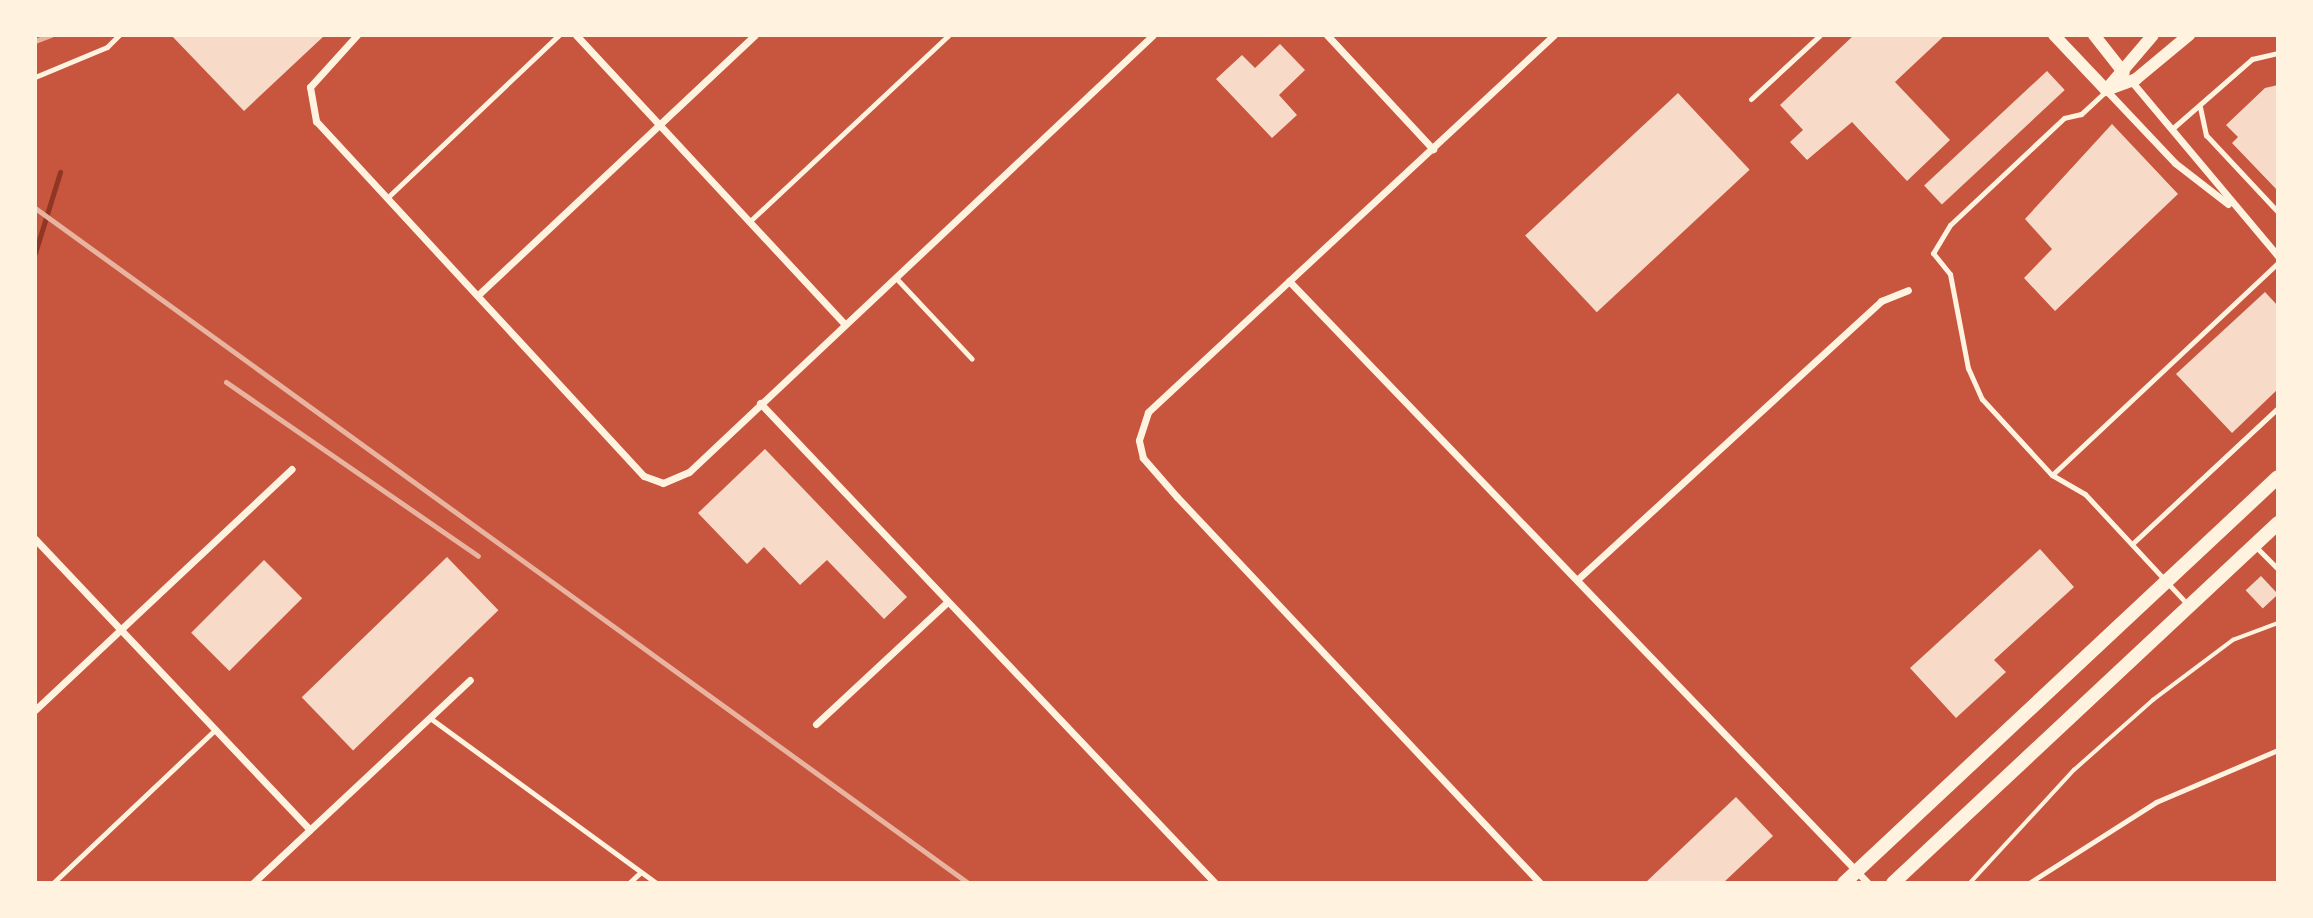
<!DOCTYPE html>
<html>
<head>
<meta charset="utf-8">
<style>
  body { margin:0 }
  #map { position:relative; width:2313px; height:918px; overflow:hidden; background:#c8553d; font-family:Literata,serif }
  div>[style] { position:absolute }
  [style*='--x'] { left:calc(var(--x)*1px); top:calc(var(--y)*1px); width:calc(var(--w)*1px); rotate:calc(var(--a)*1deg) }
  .stream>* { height:5px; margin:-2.5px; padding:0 2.5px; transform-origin:2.5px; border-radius:2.5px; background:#8f3625 }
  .building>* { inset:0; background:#f7dbc8; transform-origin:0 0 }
  .path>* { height:3.5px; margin:-1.75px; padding:0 1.75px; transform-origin:1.75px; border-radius:1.75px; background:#fff3e0 }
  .service>* { height:5px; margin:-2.5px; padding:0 2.5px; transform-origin:2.5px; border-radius:2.5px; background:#fff3e0 }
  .minor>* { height:7px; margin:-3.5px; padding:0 3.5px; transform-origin:3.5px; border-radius:3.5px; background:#fff3e0 }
  .tertiary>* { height:12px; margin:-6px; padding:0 6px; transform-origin:6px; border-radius:6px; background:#fff3e0 }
  .secondary>* { height:14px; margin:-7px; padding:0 7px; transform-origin:7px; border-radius:7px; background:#fff3e0 }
  .rail>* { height:5px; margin:-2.5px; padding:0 2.5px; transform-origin:2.5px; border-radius:2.5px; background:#e9b49f }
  span { translate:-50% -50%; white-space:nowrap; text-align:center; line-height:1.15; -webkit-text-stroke:7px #fff3e0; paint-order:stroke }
  .frame { position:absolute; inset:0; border:37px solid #fff3e0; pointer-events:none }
</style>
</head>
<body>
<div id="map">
  <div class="stream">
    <i style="--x:35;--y:253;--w:85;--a:-72.8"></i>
  </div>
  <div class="building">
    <i style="clip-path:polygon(171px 35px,325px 35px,244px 111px)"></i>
    <i style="clip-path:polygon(1854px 35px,1945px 35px,1895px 82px,1950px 140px,1907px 181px,1852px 122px,1807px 160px,1790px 142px,1803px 130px,1780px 105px)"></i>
    <i style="clip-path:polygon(1280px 44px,1305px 70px,1279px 95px,1297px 115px,1272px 138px,1216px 79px,1242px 55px,1255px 68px)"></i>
    <i style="left:2047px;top:71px;width:26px;height:168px;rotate:47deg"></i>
    <i style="clip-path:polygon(2278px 85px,2278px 191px,2232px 143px,2238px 137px,2226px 125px,2265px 88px)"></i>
    <i style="left:1678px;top:93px;width:105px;height:209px;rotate:47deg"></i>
    <i style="clip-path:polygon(2112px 124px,2178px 194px,2055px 311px,2024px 278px,2052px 249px,2025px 219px)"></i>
    <i style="clip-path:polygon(2265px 292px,2278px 306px,2278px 389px,2232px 433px,2176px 374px)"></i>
    <i style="clip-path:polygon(765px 449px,907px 597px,884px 619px,827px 560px,800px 585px,764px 547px,747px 564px,698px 513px)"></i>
    <i style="clip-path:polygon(2040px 549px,2074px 587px,1994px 660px,2006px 672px,1956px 718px,1910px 668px)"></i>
    <i style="left:447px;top:557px;width:74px;height:202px;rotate:46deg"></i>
    <i style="left:264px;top:560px;width:54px;height:103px;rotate:45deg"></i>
    <i style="left:2261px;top:576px;width:25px;height:21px;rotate:47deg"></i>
    <i style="clip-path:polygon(1736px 797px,1773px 836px,1723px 883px,1645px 883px)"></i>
  </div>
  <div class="path">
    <i style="--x:1970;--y:883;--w:154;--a:-47.4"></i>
    <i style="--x:2074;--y:770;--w:106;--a:-41.5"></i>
    <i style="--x:2153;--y:700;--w:100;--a:-36.9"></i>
    <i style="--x:2233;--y:640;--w:48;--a:-20.7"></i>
  </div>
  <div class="service">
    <i style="--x:35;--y:77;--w:78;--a:-22.6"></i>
    <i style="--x:107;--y:47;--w:17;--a:-45"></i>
    <i style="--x:2106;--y:91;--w:34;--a:137"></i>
    <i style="--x:2081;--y:114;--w:17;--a:167"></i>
    <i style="--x:2064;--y:118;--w:156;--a:136.8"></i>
    <i style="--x:1950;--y:225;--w:33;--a:121"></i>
    <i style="--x:1933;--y:253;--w:27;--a:51"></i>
    <i style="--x:1950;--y:274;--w:96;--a:79.2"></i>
    <i style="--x:1968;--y:368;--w:34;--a:66"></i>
    <i style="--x:1982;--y:399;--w:103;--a:47.4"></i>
    <i style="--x:2052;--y:475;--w:38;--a:30"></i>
    <i style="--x:2085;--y:494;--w:153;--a:47.1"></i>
    <i style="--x:1751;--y:99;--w:94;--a:-42.8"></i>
    <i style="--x:2200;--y:107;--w:29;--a:78"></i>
    <i style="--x:2206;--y:135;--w:105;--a:46.9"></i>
    <i style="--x:2173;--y:128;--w:105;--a:-41.1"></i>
    <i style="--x:2252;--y:59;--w:27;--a:-13"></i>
    <i style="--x:387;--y:198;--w:237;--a:-43.5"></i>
    <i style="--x:749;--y:222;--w:274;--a:-43.1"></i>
    <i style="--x:895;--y:277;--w:112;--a:46.8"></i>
    <i style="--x:2052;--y:475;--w:310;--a:-43.2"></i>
    <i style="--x:2132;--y:544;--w:200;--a:-43"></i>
    <i style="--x:2256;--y:547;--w:31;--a:45"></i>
    <i style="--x:430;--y:718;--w:280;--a:36.1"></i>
    <i style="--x:53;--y:883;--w:223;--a:-43.4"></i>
    <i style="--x:629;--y:883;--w:16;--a:-43"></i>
    <i style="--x:2029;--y:883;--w:151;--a:-32.5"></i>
    <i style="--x:2156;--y:802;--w:133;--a:-23.1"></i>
  </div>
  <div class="minor">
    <i style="--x:357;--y:35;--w:70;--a:132.1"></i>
    <i style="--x:310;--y:87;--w:35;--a:80"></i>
    <i style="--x:316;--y:121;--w:483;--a:47.3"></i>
    <i style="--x:644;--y:476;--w:20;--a:20"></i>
    <i style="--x:663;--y:483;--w:28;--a:-23"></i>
    <i style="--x:689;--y:472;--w:637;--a:-43.28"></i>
    <i style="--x:576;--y:35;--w:393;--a:47.1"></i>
    <i style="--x:1327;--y:35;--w:156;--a:47.1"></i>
    <i style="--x:2132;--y:82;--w:227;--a:50"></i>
    <i style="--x:2106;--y:90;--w:100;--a:46.6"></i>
    <i style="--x:2175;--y:163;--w:67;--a:37.7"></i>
    <i style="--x:1289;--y:281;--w:835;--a:46.12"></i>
    <i style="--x:478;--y:295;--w:380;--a:-43.2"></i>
    <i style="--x:760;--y:403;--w:661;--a:46.53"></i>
    <i style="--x:35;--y:539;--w:400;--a:46.6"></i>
    <i style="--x:1579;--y:578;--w:410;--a:-42.5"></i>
    <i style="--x:1881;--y:301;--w:29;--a:-22"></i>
    <i style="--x:35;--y:710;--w:352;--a:-43.2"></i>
    <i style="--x:816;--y:724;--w:178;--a:-42.9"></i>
    <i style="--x:253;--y:883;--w:297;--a:-43.1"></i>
    <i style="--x:1540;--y:883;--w:530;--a:-133.24"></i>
    <i style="--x:1177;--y:497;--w:52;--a:-131.1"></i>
    <i style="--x:1143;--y:458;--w:18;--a:-103"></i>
    <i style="--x:1139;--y:440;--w:29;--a:-72"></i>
    <i style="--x:1148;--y:412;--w:554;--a:-42.88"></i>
  </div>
  <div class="tertiary">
    <i style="--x:2054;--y:35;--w:76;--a:46.6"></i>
    <i style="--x:2094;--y:35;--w:48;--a:51.7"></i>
    <i style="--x:2106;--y:90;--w:32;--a:-20"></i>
    <i style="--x:2136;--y:79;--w:69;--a:-39.7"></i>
    <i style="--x:2106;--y:90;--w:72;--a:-49.5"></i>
  </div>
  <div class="secondary">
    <i style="--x:1844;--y:883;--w:594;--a:-43.09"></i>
    <i style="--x:1893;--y:883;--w:527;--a:-43.08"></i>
  </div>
  <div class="rail">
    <i style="--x:35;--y:41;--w:17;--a:-21"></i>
    <i style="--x:35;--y:208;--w:1152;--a:35.88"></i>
    <i style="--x:226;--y:382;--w:306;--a:34.6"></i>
  </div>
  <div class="frame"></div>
</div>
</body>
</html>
